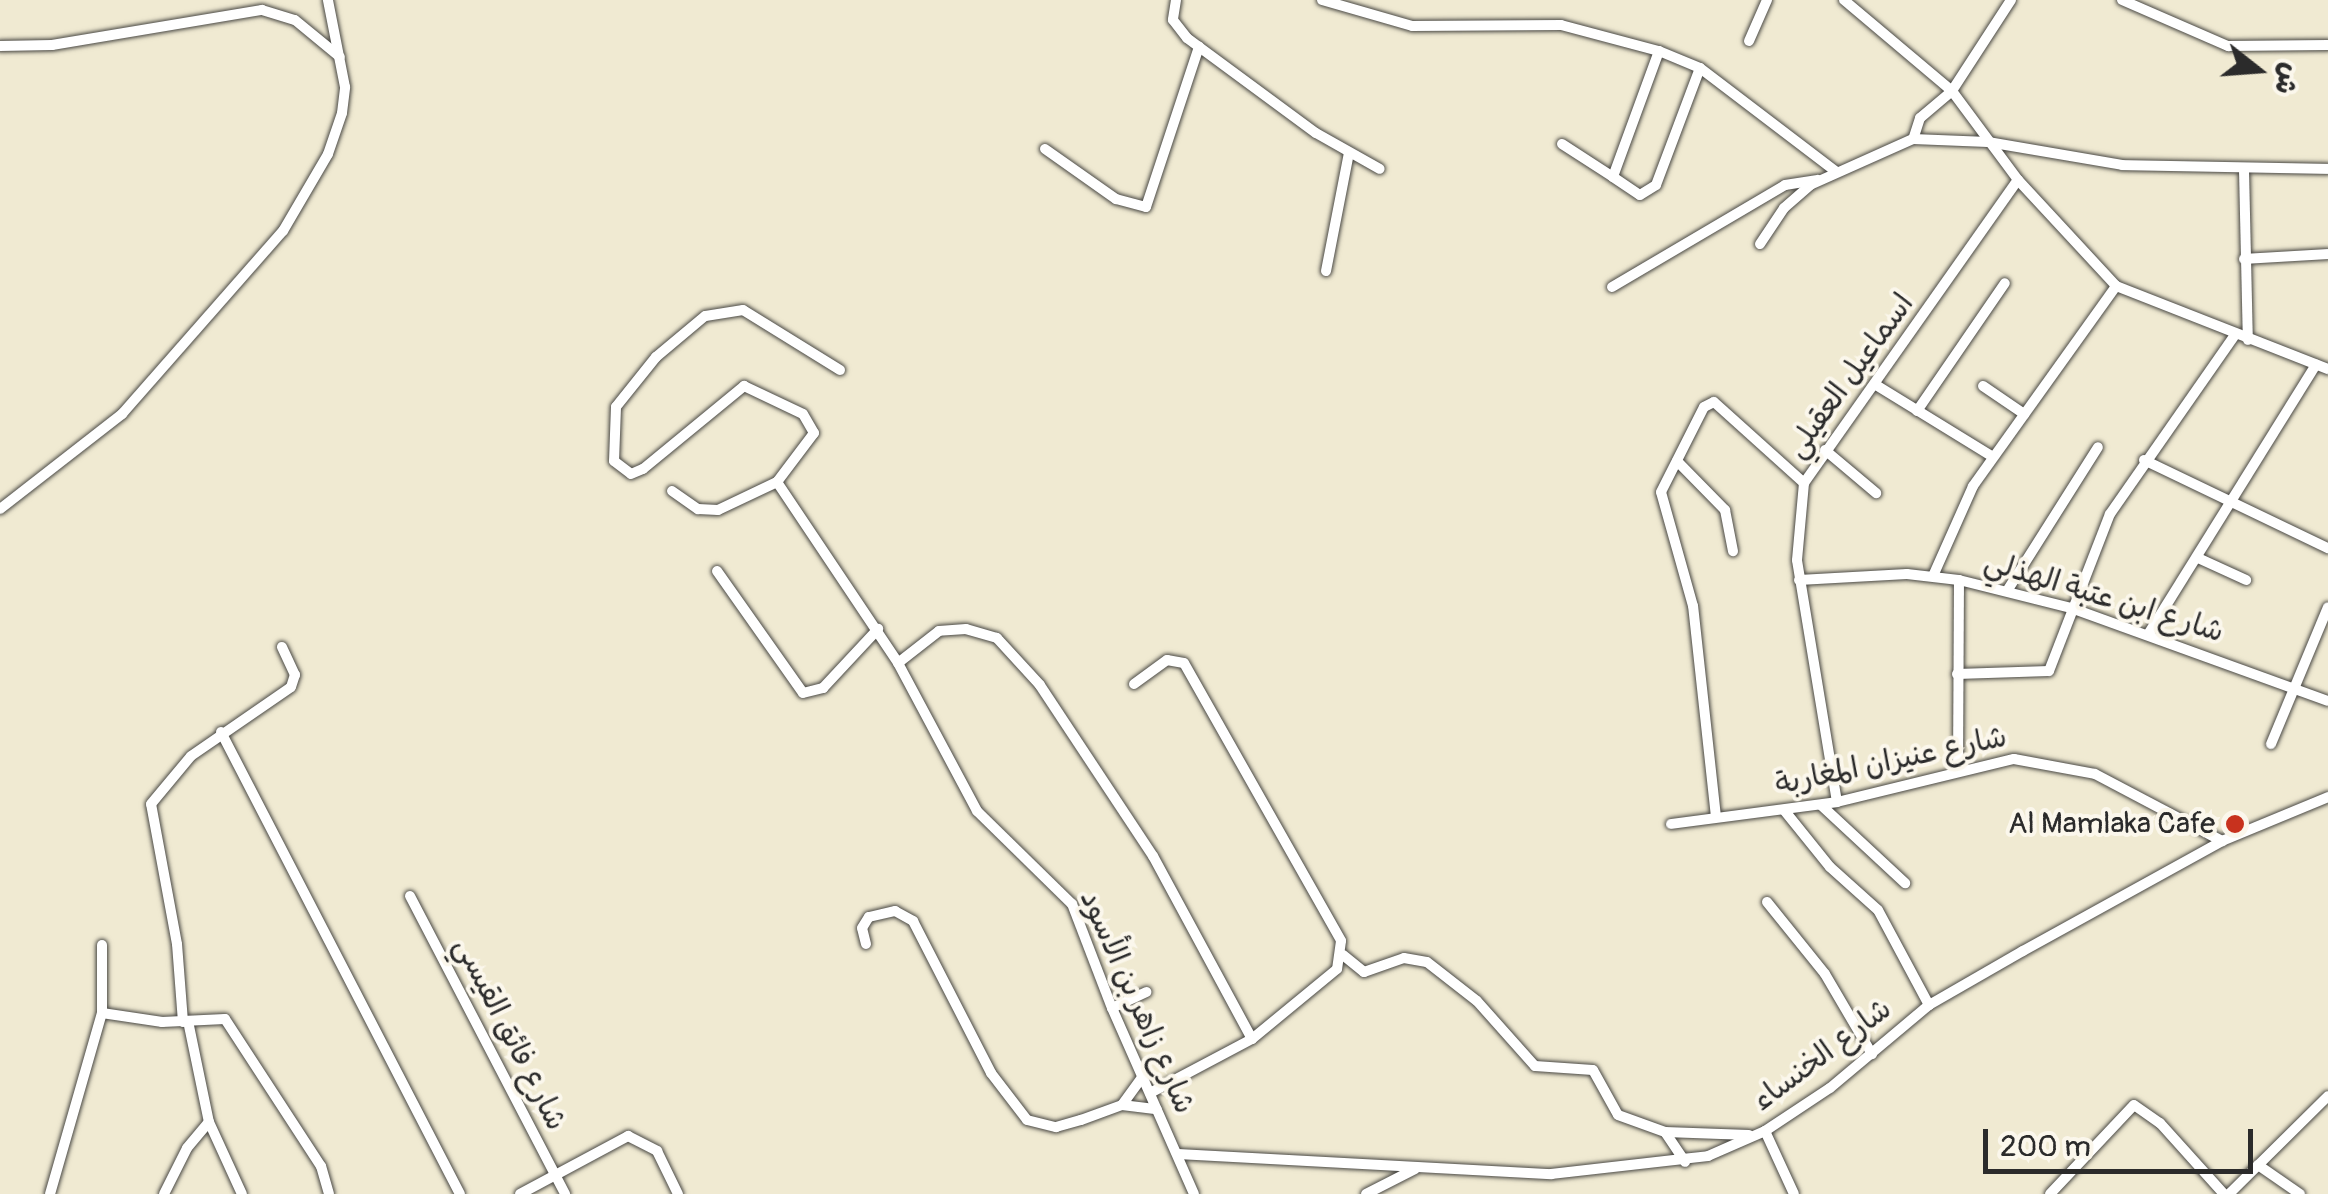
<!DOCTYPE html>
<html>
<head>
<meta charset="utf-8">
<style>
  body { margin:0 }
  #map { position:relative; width:2328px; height:1194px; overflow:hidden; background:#f0ead2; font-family:Pangolin,"Playpen Sans Arabic",sans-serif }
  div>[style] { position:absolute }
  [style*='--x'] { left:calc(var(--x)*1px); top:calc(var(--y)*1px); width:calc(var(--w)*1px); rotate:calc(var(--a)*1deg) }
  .roads { filter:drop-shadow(0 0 2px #494844) drop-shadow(0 0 2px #494844) }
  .minor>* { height:10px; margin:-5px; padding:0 5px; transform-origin:5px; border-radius:5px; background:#fff }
  .dots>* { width:28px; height:28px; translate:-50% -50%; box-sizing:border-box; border:5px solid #fbf7ec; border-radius:50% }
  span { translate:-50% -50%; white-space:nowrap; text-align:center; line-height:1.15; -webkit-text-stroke:8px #fbf7ec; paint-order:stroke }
  .street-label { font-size:30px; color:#2b2b2b }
  .poi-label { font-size:30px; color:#2b2b2b }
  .right { translate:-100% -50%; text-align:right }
  .north { position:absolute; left:2208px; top:20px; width:100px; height:100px; -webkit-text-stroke:8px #fbf7ec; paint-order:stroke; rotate:107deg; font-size:28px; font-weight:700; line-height:40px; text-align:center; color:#2b2b2b }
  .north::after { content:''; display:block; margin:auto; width:35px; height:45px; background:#2b2b2b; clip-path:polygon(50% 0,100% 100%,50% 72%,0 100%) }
  .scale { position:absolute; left:1983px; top:1129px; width:270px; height:45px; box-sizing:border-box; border:5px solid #2b2b2b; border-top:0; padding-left:12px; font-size:30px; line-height:35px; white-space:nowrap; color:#2b2b2b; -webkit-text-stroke:8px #fbf7ec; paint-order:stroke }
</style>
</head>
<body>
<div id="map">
  <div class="roads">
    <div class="minor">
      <i style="--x:1176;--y:0;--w:20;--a:99"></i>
      <i style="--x:1173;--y:20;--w:23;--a:52"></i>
      <i style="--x:1187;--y:38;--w:160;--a:36.4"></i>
      <i style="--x:1316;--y:133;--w:73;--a:29.4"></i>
      <i style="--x:1322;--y:0;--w:94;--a:16.1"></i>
      <i style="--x:1412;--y:26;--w:149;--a:-0.4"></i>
      <i style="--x:1561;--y:25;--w:101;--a:14.9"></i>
      <i style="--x:1659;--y:51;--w:44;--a:22.5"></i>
      <i style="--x:1700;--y:68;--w:170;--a:37.3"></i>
      <i style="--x:1844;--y:0;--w:141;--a:40.1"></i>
      <i style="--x:1952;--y:91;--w:111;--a:53.4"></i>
      <i style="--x:2018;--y:180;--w:144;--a:47.2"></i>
      <i style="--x:2116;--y:286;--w:228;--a:21.4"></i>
      <i style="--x:2011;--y:0;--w:108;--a:123"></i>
      <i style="--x:1952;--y:91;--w:42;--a:139.8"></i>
      <i style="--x:1920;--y:118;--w:22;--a:108"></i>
      <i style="--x:1913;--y:139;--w:75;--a:2.3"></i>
      <i style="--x:1988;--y:142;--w:136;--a:9.7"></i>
      <i style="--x:2122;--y:165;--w:206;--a:1.1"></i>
      <i style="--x:2122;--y:0;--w:116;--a:23.5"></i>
      <i style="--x:2228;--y:46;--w:100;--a:-0.6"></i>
      <i style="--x:1749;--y:41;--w:45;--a:-66.3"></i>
      <i style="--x:0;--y:46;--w:52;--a:-1.1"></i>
      <i style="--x:52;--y:45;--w:213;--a:-9.5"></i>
      <i style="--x:262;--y:10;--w:34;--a:17"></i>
      <i style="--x:295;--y:20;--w:58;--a:39.4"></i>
      <i style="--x:1659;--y:51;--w:134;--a:110.1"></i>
      <i style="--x:1613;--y:177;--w:32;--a:34"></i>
      <i style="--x:1640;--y:195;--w:19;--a:-32"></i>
      <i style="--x:1656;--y:185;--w:125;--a:-69.4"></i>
      <i style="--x:1562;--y:144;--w:61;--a:32.9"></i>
      <i style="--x:1045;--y:149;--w:87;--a:35.2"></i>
      <i style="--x:1116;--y:199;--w:31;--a:15"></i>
      <i style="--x:1146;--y:207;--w:169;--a:-71.7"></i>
      <i style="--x:2244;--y:170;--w:170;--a:88.7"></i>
      <i style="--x:1760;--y:244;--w:43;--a:-56.3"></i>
      <i style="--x:1784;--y:208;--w:35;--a:-41"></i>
      <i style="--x:1810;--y:185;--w:113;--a:-24.1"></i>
      <i style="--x:2244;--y:259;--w:84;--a:-3.4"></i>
      <i style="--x:1326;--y:271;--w:120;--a:-79"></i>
      <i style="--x:1612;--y:287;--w:201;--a:-30.5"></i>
      <i style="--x:1785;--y:185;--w:33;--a:-9"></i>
      <i style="--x:840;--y:370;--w:114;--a:-148.3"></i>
      <i style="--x:743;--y:310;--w:38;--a:171"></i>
      <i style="--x:705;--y:316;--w:64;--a:140.1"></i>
      <i style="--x:656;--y:357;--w:64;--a:128.7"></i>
      <i style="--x:616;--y:407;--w:54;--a:92.1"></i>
      <i style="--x:614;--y:461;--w:21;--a:37"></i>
      <i style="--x:631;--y:474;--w:13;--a:-23"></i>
      <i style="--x:643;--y:469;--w:131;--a:-39.4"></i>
      <i style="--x:744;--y:386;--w:65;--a:25.4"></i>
      <i style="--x:803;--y:414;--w:22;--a:60"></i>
      <i style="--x:814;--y:433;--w:61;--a:127.1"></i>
      <i style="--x:777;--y:482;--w:218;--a:56.2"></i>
      <i style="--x:1876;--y:385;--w:137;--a:31.6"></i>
      <i style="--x:1983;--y:386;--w:50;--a:34.3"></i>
      <i style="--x:1917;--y:411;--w:155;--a:-55.5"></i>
      <i style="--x:1825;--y:450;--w:67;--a:40.1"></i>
      <i style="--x:2144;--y:460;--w:204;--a:25.6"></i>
      <i style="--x:1677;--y:461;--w:69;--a:45.6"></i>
      <i style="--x:1725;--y:510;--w:42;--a:79"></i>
      <i style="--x:672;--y:491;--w:32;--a:35"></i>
      <i style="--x:698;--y:509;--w:20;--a:3"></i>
      <i style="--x:718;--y:510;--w:65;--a:-25.4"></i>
      <i style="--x:0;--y:509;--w:155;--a:-37.9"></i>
      <i style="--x:122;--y:414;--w:244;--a:-48.7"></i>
      <i style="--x:283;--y:231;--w:89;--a:-59.7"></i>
      <i style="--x:328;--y:154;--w:43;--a:-71.1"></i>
      <i style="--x:342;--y:113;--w:26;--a:-83"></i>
      <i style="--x:345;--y:87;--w:89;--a:-101.1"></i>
      <i style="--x:2198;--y:558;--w:53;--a:24.6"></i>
      <i style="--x:717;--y:571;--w:149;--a:54.8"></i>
      <i style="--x:803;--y:693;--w:21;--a:-14"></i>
      <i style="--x:823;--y:688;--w:81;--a:-47"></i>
      <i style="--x:1933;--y:576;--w:98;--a:-66"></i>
      <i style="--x:1973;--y:486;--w:246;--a:-54.4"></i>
      <i style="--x:1799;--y:580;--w:108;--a:-3.2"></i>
      <i style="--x:1907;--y:574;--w:52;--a:6.6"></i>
      <i style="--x:1959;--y:580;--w:115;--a:14"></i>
      <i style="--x:2071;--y:608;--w:273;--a:19.9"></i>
      <i style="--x:2007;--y:591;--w:170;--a:-57.7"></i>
      <i style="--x:2149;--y:633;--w:316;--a:-58.1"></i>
      <i style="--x:1957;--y:674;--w:92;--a:-1.9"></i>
      <i style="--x:2049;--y:671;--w:168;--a:-68.8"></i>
      <i style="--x:2110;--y:514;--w:218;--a:-55.1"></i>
      <i style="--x:1134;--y:684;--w:41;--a:-36"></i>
      <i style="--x:1167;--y:660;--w:17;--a:10"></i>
      <i style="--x:1184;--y:663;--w:319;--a:60.5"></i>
      <i style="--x:1341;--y:941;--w:28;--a:98"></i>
      <i style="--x:1337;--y:969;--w:110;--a:140.5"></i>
      <i style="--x:221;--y:732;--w:520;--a:62.65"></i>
      <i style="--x:2271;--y:744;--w:148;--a:-67.4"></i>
      <i style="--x:1958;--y:769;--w:189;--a:-89.7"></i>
      <i style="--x:1837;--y:802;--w:245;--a:-99.4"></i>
      <i style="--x:1797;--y:560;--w:77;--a:-84.8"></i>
      <i style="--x:1804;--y:483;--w:371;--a:-54.8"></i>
      <i style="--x:1821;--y:805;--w:115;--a:42.9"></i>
      <i style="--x:1784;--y:810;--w:73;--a:51.1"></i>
      <i style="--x:1830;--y:867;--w:64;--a:41.9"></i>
      <i style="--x:1878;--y:910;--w:108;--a:61.8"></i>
      <i style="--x:1716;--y:817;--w:212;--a:-96.2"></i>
      <i style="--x:1693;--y:606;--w:118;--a:-105.7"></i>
      <i style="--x:1661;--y:492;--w:95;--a:-63.2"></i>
      <i style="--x:1704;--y:407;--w:11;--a:-27"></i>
      <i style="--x:1714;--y:402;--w:121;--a:42"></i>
      <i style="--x:1671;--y:824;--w:167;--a:-7.5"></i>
      <i style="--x:1837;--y:802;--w:182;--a:-13.7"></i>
      <i style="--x:2014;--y:759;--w:82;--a:10.5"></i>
      <i style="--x:2095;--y:774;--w:144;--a:27.8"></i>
      <i style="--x:410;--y:896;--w:336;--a:62.5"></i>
      <i style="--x:1767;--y:902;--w:92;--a:51.1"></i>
      <i style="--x:1825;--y:974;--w:93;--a:59.6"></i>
      <i style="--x:866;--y:944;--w:16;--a:-104"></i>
      <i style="--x:862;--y:928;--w:13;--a:-58"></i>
      <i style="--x:869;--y:917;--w:27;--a:-13"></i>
      <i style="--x:895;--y:911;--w:21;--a:29"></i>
      <i style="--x:913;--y:921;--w:171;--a:62.8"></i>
      <i style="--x:991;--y:1073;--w:59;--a:52.5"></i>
      <i style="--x:1027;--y:1120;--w:30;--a:14"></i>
      <i style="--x:1056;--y:1127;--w:26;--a:-16"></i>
      <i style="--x:1081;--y:1120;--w:44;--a:-20.1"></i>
      <i style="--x:1122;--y:1105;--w:34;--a:-54"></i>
      <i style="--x:1343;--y:955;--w:27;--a:39"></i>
      <i style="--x:1364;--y:972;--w:42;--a:-19.3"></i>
      <i style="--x:1404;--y:958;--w:23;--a:10"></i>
      <i style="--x:1427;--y:962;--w:63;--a:38"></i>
      <i style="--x:1477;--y:1001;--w:87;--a:48.3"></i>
      <i style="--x:1535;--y:1066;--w:58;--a:3.9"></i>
      <i style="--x:1593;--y:1070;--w:51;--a:60.9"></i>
      <i style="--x:1618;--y:1115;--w:50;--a:19.9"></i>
      <i style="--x:1665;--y:1132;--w:36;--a:56"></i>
      <i style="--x:1112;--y:1008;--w:38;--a:-25"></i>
      <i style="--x:102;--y:1013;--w:61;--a:8.5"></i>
      <i style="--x:162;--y:1022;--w:63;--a:-2.7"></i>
      <i style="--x:225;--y:1019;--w:176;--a:56.9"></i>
      <i style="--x:321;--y:1166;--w:29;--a:74"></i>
      <i style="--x:188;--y:1021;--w:103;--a:78.3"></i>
      <i style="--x:209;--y:1122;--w:79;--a:65.4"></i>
      <i style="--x:183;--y:1022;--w:78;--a:-94.4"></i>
      <i style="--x:177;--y:944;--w:142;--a:-100.5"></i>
      <i style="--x:151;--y:804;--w:62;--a:-50.2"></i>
      <i style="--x:191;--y:756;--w:121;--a:-34.6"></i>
      <i style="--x:291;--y:687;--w:13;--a:-72"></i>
      <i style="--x:295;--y:675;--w:31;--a:-115"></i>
      <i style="--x:1150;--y:1093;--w:115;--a:-27.9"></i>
      <i style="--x:1252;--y:1039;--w:208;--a:-118.4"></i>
      <i style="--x:1153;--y:856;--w:205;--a:-123.5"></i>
      <i style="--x:1040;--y:685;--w:64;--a:-132.5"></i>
      <i style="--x:997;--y:638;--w:32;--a:-164"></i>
      <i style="--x:966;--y:629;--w:27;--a:176"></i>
      <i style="--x:939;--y:631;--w:52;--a:142"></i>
      <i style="--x:898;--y:663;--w:168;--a:61.9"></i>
      <i style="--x:977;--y:811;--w:133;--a:44.4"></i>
      <i style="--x:1072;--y:904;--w:111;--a:69"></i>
      <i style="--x:1112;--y:1008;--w:203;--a:66.2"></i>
      <i style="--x:1122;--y:1105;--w:35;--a:7"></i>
      <i style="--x:1765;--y:1131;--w:69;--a:65.3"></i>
      <i style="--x:1665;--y:1132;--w:84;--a:2"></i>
      <i style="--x:1178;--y:1154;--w:374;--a:3.1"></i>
      <i style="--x:1551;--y:1174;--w:158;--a:-6.5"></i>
      <i style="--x:1708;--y:1156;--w:62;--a:-23.7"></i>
      <i style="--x:1765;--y:1131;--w:78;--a:-33.5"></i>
      <i style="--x:1830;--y:1088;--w:129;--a:-40"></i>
      <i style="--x:1929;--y:1005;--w:108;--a:-29.9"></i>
      <i style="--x:2023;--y:951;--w:227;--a:-28.9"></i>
      <i style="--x:2222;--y:841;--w:115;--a:-22.5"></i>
      <i style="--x:2258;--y:1165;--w:51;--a:34.6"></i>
      <i style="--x:50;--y:1194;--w:188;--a:-74"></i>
      <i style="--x:102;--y:1013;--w:68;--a:-90"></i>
      <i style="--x:164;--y:1194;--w:51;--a:-63.4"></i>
      <i style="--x:187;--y:1148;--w:34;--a:-50"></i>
      <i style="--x:520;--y:1194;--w:123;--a:-28.2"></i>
      <i style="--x:628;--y:1136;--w:33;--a:27"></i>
      <i style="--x:657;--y:1151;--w:48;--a:64"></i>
      <i style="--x:1366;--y:1194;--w:55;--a:-27"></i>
      <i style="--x:2050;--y:1194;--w:122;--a:-46.7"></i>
      <i style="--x:2134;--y:1105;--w:32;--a:35"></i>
      <i style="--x:2160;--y:1123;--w:96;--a:48"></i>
      <i style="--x:2229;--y:1194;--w:139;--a:-44.7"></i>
    </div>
  </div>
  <div class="dots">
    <i style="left:2235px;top:824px;background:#c8321e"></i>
  </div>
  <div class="street-label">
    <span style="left:1850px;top:376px;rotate:-54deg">اسماعيل العقيلي</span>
    <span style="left:2104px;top:597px;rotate:17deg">شارع ابن عتبة الهذلي</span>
    <span style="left:1891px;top:761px;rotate:-12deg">شارع عنيزان المغاربة</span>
    <span style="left:1137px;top:1002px;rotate:66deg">شارع زاهر بن الأسود</span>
    <span style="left:510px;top:1034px;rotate:63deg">شارع فائق القيسي</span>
    <span style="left:1822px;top:1055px;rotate:-37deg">شارع الخنساء</span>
  </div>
  <div class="poi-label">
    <span class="right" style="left:2215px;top:824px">Al Mamlaka Cafe</span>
  </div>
  <div class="north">ش</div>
  <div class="scale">200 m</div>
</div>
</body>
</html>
